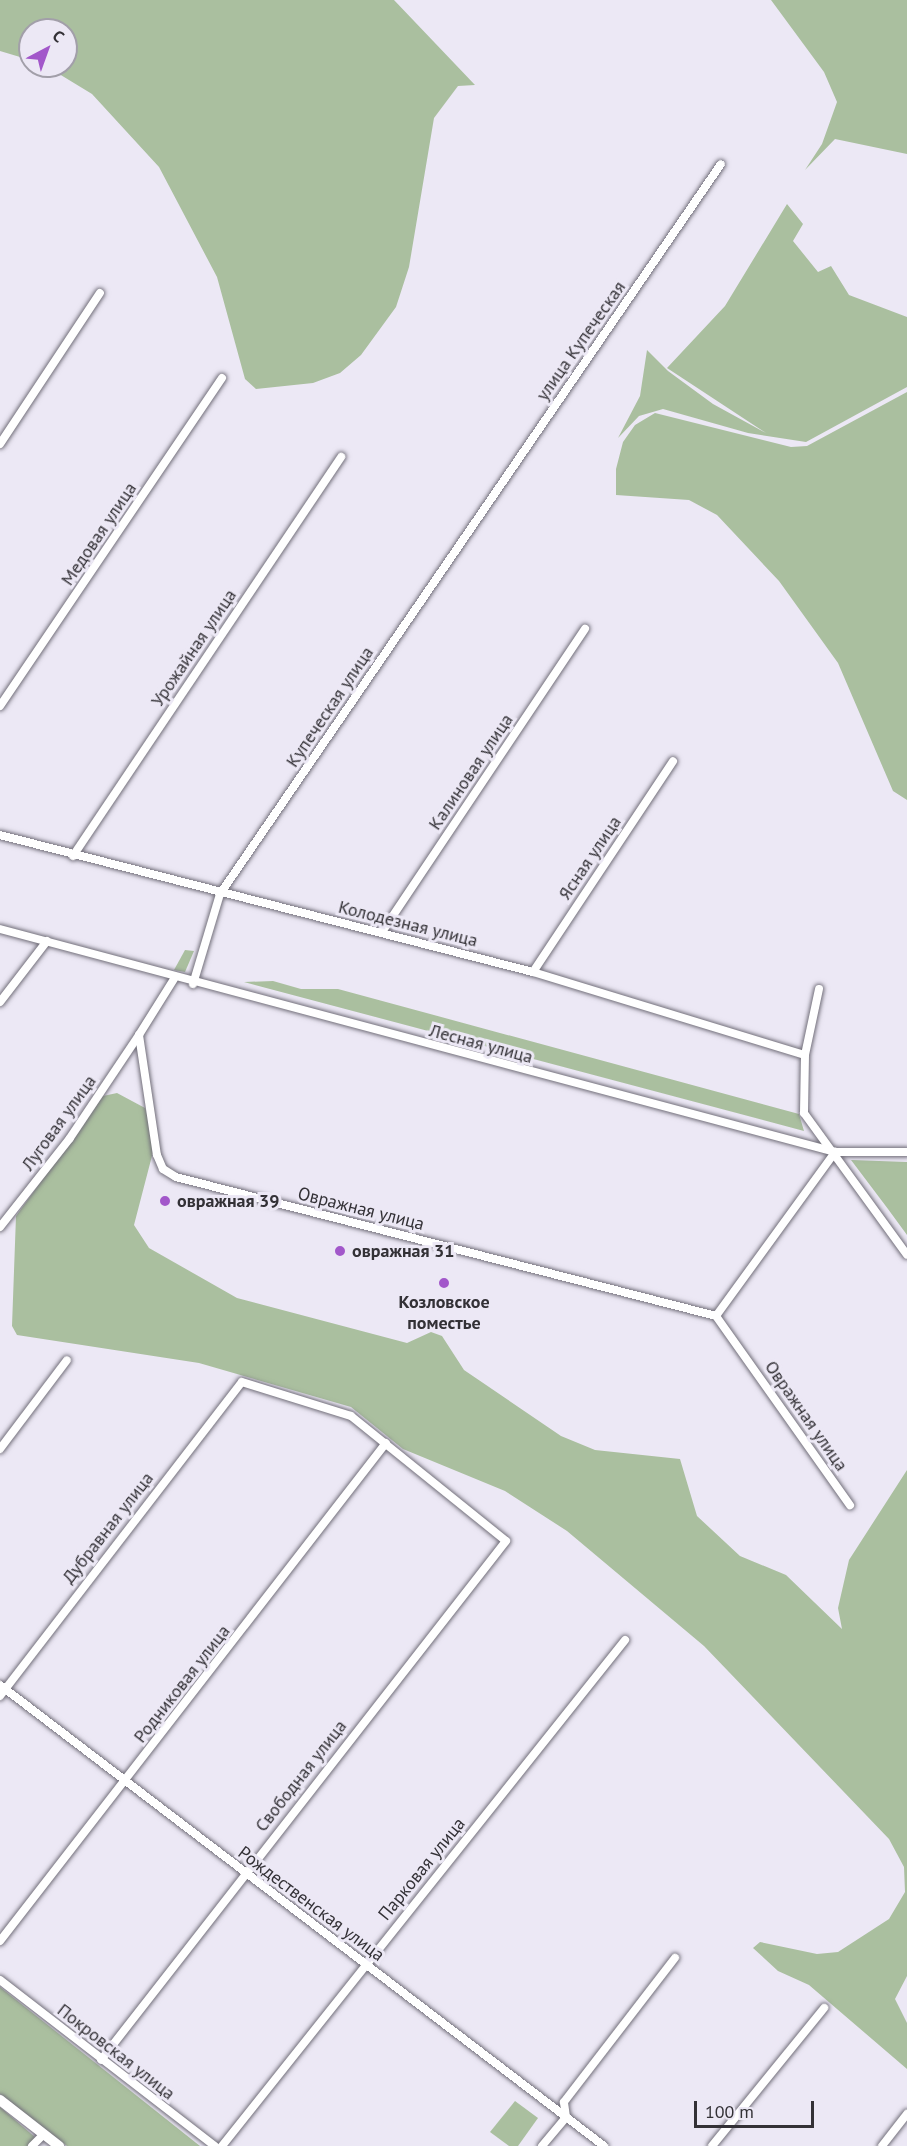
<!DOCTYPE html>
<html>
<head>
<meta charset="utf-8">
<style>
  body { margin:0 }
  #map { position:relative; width:907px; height:2146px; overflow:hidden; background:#ece8f5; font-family:"PT Sans",sans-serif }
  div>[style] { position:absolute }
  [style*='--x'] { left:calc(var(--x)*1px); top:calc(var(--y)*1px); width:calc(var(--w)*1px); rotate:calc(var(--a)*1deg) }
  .green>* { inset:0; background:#aabf9f }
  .roads { filter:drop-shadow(0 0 2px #726f7a) drop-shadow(0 0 2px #726f7a) }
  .street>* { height:8px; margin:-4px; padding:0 4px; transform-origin:4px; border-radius:4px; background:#fff }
  .secondary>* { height:10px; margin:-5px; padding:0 5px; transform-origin:5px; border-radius:5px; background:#fff }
  .dots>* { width:16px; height:16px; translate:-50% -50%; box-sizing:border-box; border:3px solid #ece8f5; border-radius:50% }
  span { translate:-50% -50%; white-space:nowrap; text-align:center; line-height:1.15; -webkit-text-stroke:6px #ece8f5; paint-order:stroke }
  .street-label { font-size:18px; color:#333136 }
  .poi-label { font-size:18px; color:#333136; font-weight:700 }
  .left { translate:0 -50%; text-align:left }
  .north { position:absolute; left:18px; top:18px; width:60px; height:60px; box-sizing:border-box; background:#ece8f5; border:2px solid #a29fa9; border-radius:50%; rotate:41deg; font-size:16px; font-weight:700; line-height:24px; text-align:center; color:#333136 }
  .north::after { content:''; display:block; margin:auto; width:21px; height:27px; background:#a257ca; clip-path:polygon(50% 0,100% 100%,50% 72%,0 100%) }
  .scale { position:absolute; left:694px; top:2101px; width:120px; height:27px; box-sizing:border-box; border:3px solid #333136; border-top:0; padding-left:8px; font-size:18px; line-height:21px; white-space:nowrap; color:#333136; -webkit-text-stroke:4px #ece8f5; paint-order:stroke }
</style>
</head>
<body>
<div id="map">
  <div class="green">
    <i style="clip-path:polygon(0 0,394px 0,475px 85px,458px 86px,434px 118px,409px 267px,396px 307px,361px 355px,340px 373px,313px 383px,256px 389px,245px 379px,217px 277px,159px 167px,92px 94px,46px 66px,66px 66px,66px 30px,30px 30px,30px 60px,0 51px)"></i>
    <i style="clip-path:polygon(771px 0,907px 0,907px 154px,835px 139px,805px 170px,822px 144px,837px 102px,824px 72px)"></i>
    <i style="clip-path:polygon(787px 204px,803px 224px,793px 241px,818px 272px,831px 266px,849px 295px,907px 317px,907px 387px,806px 442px,748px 433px,663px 409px,639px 416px,618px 438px,640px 396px,647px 350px,668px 371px,713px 404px,766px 433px,667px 368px,725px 306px)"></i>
    <i style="clip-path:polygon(907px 392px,907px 800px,893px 791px,838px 663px,779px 581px,717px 515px,689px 500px,616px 495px,616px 469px,623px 442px,635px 425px,655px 413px,791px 447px,807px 446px)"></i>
    <i style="clip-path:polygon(185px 950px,194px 951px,185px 972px,174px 970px)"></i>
    <i style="clip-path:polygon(273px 981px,301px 989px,338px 989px,799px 1114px,804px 1131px,244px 982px)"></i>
    <i style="clip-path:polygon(117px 1093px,145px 1108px,149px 1120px,153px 1152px,134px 1225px,149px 1248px,237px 1298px,407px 1343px,431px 1332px,442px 1336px,464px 1370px,561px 1436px,595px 1450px,680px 1459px,697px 1516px,740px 1556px,786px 1575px,842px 1629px,838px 1608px,849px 1560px,907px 1470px,907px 1976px,895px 1999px,907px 2023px,907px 2069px,809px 1985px,778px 1971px,753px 1948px,760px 1942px,817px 1954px,838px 1952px,889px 1919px,905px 1892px,904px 1867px,889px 1839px,704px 1646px,567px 1531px,505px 1491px,403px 1449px,351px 1407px,199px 1363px,17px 1335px,12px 1326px,16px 1216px,103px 1096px)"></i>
    <i style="clip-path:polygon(851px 1160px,907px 1162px,907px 1235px,888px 1209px)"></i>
    <i style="clip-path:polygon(0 1987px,200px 2146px,67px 2146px,0 2094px)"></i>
    <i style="clip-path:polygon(515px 2101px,538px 2118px,518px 2146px,509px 2146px,490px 2132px)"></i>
    <i style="clip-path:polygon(0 2107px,36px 2138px,28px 2146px,0 2146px)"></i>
  </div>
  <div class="roads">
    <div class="street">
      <i style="--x:0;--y:444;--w:181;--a:-56.5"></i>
      <i style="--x:0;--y:706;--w:396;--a:-55.9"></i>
      <i style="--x:0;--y:835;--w:550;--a:14.42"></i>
      <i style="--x:533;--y:972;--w:284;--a:17"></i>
      <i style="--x:73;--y:856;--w:481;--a:-56.1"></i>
      <i style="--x:0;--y:929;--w:864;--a:14.95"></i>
      <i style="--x:835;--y:1152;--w:72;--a:0"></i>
      <i style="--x:382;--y:932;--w:365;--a:-56.2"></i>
      <i style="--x:533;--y:972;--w:253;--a:-56.4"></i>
      <i style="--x:174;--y:979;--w:66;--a:122"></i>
      <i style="--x:139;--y:1035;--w:121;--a:81.5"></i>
      <i style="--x:157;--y:1155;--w:15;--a:67"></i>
      <i style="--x:163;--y:1169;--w:15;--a:32"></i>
      <i style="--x:176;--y:1177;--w:558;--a:14.43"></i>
      <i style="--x:716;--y:1316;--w:203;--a:-54"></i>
      <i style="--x:193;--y:984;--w:94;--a:-73.3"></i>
      <i style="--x:220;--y:894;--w:885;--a:-55.54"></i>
      <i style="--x:819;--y:989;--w:67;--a:102"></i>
      <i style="--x:805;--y:1055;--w:58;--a:91"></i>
      <i style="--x:804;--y:1113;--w:175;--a:54"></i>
      <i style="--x:0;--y:1002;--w:77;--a:-52.4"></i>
      <i style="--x:0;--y:1227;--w:113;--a:-51.8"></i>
      <i style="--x:70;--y:1138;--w:124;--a:-56.2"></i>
      <i style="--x:716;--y:1316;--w:232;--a:54.7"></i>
      <i style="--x:0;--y:1449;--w:111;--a:-53"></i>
      <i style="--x:0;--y:1685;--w:760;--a:37.35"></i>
      <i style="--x:0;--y:1696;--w:396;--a:-52.4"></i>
      <i style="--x:242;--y:1382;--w:114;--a:17.3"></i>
      <i style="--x:351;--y:1416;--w:199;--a:38.9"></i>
      <i style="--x:506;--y:1541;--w:658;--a:127.97"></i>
      <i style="--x:0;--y:1941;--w:630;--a:-52.22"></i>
      <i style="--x:0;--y:1980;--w:272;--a:37.7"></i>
      <i style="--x:32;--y:2146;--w:17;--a:-45"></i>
      <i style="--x:222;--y:2146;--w:647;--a:-51.46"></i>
      <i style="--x:542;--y:2146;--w:38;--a:-50"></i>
      <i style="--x:566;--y:2117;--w:15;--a:-98"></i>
      <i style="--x:564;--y:2102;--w:182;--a:-52.4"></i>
      <i style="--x:712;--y:2146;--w:178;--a:-50.9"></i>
      <i style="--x:882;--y:2146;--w:41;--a:-52"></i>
    </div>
    <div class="secondary">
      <i style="--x:0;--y:2100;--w:75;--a:37.9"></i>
    </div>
  </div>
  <div class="dots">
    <i style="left:165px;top:1201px;background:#a257ca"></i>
    <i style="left:340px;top:1251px;background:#a257ca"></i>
    <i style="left:444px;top:1283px;background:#a257ca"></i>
  </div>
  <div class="street-label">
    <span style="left:581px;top:341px;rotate:-55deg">улица Купеческая</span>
    <span style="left:99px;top:534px;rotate:-56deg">Медовая улица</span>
    <span style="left:194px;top:648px;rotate:-56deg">Урожайная улица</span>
    <span style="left:330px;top:707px;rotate:-56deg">Купеческая улица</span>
    <span style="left:471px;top:772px;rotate:-56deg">Калиновая улица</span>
    <span style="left:590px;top:858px;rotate:-56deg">Ясная улица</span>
    <span style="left:408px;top:924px;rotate:14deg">Колодезная улица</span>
    <span style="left:481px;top:1044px;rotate:15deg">Лесная улица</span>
    <span style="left:59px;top:1123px;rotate:-54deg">Луговая улица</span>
    <span style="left:361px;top:1209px;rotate:14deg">Овражная улица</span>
    <span style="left:806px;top:1416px;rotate:55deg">Овражная улица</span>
    <span style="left:108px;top:1528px;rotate:-52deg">Дубравная улица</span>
    <span style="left:182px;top:1684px;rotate:-52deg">Родниковая улица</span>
    <span style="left:301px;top:1776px;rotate:-52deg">Свободная улица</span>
    <span style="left:422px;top:1869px;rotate:-51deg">Парковая улица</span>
    <span style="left:311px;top:1904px;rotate:37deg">Рождественская улица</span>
    <span style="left:116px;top:2052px;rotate:38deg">Покровская улица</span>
  </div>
  <div class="poi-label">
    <span class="left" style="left:177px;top:1201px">овражная 39</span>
    <span class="left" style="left:352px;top:1251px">овражная 31</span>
    <span style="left:444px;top:1313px">Козловское<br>поместье</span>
  </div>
  <div class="north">С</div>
  <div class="scale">100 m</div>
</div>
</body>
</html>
